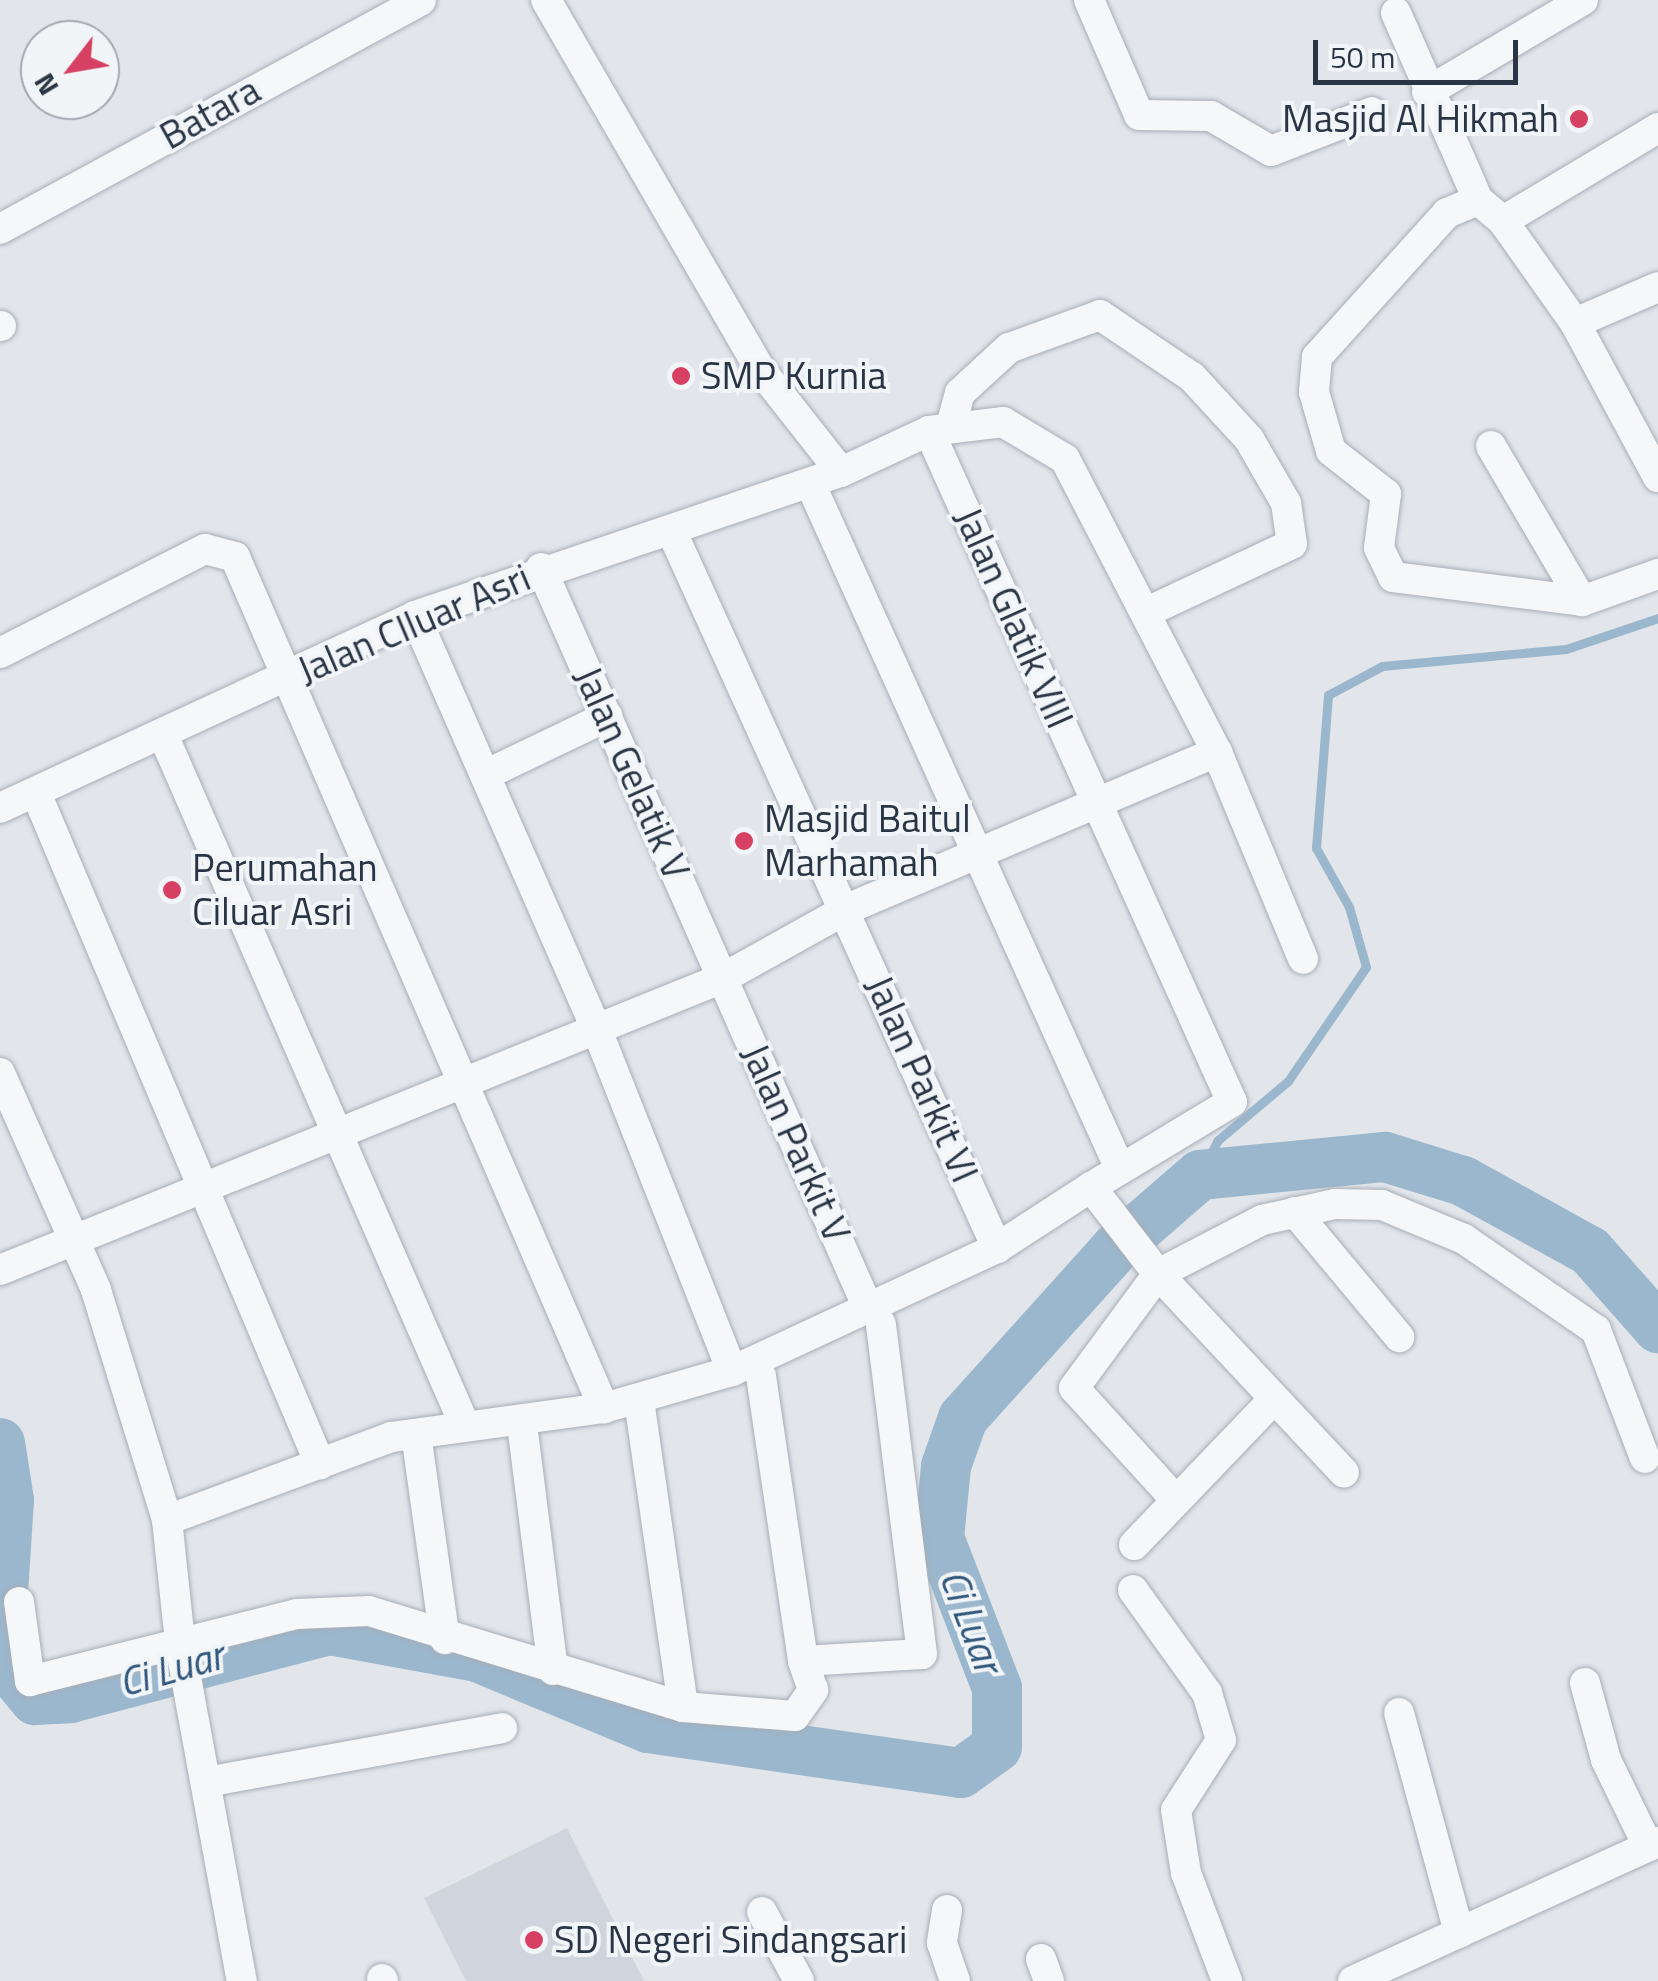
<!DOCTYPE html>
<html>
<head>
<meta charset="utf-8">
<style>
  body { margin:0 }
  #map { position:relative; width:1658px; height:1981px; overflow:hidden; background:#e2e6eb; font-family:"Titillium Web",sans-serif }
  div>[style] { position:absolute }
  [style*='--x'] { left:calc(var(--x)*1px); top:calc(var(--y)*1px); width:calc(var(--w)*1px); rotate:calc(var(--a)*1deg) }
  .built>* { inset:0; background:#d0d5dd }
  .stream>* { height:9px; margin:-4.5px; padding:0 4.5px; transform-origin:4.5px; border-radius:4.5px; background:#9bb7cd }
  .river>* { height:50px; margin:-25px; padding:0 25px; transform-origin:25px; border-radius:25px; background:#9bb7cd }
  .roads { filter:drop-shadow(0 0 2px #a7adb6) drop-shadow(0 0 2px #a7adb6) }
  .minor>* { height:30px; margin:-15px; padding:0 15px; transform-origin:15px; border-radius:15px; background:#f5f7f9 }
  .dots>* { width:28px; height:28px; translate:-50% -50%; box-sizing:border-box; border:5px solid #f2f5f8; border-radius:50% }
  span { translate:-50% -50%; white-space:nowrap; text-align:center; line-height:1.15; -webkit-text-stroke:8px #f2f5f8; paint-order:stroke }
  .street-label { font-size:38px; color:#293544 }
  .poi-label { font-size:38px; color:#293544 }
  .right { translate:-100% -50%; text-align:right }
  .left { translate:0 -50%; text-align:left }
  .water-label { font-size:40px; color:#30577b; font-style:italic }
  .north { position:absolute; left:20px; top:20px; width:100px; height:100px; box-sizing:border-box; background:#f2f5f8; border:2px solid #a2a8b0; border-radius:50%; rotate:239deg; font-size:28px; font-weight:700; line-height:40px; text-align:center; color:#293544 }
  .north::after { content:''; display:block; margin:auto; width:35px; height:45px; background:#d64163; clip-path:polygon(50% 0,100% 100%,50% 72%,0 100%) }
  .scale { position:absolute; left:1313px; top:40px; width:205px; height:45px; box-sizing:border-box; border:5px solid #293544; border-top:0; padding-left:12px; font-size:30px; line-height:35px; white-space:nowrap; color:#293544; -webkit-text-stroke:8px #f2f5f8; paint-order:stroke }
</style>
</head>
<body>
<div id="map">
  <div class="built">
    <i style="clip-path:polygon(567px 1828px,644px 1981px,466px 1981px,424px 1898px)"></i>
  </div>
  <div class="stream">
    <i style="--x:1200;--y:1175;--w:38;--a:-63"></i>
    <i style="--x:1217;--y:1141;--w:93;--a:-40.2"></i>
    <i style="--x:1288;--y:1081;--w:138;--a:-55.6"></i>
    <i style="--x:1366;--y:967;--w:62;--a:-105.8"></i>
    <i style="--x:1349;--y:907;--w:68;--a:-119.2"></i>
    <i style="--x:1316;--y:848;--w:153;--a:-85.5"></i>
    <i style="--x:1328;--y:695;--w:61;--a:-28.2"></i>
    <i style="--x:1382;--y:666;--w:185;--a:-5.3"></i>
    <i style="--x:1566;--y:649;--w:97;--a:-18.6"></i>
  </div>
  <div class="river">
    <i style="--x:0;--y:1443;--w:58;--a:81"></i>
    <i style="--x:9;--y:1500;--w:139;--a:93.7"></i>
    <i style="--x:0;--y:1658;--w:55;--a:50.2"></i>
    <i style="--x:35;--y:1700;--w:35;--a:-3"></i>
    <i style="--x:70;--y:1698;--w:268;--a:-14.7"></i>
    <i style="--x:329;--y:1630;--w:150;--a:10.3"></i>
    <i style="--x:477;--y:1657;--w:185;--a:22.5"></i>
    <i style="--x:648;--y:1728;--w:316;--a:8.2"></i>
    <i style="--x:961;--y:1773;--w:44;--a:-35.8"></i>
    <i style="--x:997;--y:1747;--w:59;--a:-90"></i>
    <i style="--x:997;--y:1688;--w:161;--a:-111.1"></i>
    <i style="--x:939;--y:1538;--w:72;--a:-84.4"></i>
    <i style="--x:946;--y:1466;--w:51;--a:-70.5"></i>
    <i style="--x:963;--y:1418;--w:230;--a:-48"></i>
    <i style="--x:1117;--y:1247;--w:110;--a:-40.9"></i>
    <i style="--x:1200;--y:1175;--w:186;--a:-5.6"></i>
    <i style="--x:1385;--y:1157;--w:82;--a:17.1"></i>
    <i style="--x:1463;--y:1181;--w:145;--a:28.9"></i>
    <i style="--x:1590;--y:1251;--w:103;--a:48.6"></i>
  </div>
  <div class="roads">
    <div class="minor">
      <i style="--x:546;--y:0;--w:427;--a:59.9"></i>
      <i style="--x:760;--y:369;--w:131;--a:51.8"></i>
      <i style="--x:841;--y:472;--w:97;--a:-25"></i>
      <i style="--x:929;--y:431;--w:75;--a:-6.9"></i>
      <i style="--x:1003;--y:422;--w:72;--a:30.8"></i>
      <i style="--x:1065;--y:459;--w:330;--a:62.6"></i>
      <i style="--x:1217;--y:752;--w:224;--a:67.4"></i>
      <i style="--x:1089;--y:0;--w:125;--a:66.5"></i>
      <i style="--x:1139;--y:115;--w:72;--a:0.8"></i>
      <i style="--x:1211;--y:116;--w:69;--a:30.3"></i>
      <i style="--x:1271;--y:151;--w:108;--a:-21.1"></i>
      <i style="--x:1396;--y:13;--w:204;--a:66.3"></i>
      <i style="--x:1427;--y:92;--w:181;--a:-30.5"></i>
      <i style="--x:1658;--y:128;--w:181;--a:149"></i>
      <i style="--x:1503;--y:221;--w:125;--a:54.8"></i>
      <i style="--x:1575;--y:323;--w:175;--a:61.7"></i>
      <i style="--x:1503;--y:221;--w:33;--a:-140"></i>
      <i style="--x:1478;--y:200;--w:34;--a:157"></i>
      <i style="--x:1447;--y:213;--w:194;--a:132.1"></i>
      <i style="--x:1317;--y:357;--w:35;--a:95"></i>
      <i style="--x:1314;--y:392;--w:61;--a:73.9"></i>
      <i style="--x:1331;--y:451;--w:70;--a:38"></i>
      <i style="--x:1386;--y:494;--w:54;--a:97.4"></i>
      <i style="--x:1379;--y:548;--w:32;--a:64"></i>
      <i style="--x:1393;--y:577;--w:191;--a:7.2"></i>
      <i style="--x:1582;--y:601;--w:81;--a:-19.6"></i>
      <i style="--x:0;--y:229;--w:479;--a:-28.5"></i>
      <i style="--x:1575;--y:323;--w:90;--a:-23.4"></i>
      <i style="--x:0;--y:326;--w:1;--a:0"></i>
      <i style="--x:951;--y:426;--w:34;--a:-75"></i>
      <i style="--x:960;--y:393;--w:67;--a:-42.6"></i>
      <i style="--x:1009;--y:348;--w:97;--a:-19.9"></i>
      <i style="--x:1100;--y:315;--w:111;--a:34"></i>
      <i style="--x:1192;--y:377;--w:84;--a:47.4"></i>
      <i style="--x:1249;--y:439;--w:74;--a:60"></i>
      <i style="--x:1286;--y:503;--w:41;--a:81.7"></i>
      <i style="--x:1292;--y:544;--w:162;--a:154.9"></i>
      <i style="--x:929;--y:431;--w:736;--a:65.7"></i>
      <i style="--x:1232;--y:1102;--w:165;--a:148.9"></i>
      <i style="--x:1091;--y:1187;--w:110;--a:52.4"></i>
      <i style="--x:1158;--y:1274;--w:272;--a:46.9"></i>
      <i style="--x:1491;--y:446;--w:180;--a:59.6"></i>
      <i style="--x:810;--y:483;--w:753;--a:65.68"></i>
      <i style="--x:671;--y:530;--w:789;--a:65.58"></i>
      <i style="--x:541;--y:568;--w:809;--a:66.16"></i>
      <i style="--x:415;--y:616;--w:452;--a:66.3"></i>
      <i style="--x:597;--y:1030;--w:367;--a:68.4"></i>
      <i style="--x:0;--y:653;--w:230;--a:-26.9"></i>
      <i style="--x:205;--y:549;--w:31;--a:15"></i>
      <i style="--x:235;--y:557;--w:928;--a:66.56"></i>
      <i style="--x:164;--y:737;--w:752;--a:66.4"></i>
      <i style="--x:485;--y:775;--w:136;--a:-25.6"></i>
      <i style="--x:36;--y:793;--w:729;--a:67.06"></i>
      <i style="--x:0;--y:808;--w:457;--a:-24.8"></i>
      <i style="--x:415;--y:616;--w:450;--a:-18.7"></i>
      <i style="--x:0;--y:1073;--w:237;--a:66.1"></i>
      <i style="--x:96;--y:1290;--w:241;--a:72.8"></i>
      <i style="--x:167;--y:1520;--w:131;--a:83.9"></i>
      <i style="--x:181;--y:1650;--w:337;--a:79.6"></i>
      <i style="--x:1295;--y:1212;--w:163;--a:50.2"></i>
      <i style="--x:0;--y:1270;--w:780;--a:-21.99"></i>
      <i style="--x:723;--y:978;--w:142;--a:-29.1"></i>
      <i style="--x:847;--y:909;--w:402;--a:-23"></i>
      <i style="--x:761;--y:1376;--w:288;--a:81.6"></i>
      <i style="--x:640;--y:1407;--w:303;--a:81.8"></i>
      <i style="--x:523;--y:1432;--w:240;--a:82.8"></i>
      <i style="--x:418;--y:1448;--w:193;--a:82"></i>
      <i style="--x:1175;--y:1499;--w:150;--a:-132.3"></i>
      <i style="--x:1074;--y:1388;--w:142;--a:-53.6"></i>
      <i style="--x:1158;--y:1274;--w:117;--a:-27.4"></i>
      <i style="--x:1262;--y:1220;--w:75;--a:-12.4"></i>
      <i style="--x:1335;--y:1204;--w:47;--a:1.2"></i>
      <i style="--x:1382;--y:1205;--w:89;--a:22.5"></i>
      <i style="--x:1464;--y:1239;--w:160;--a:34.6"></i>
      <i style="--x:1596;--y:1330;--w:137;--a:69.1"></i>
      <i style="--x:167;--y:1520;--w:239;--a:-20.3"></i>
      <i style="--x:391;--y:1437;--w:215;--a:-7.8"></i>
      <i style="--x:604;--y:1408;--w:133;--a:-16.1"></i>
      <i style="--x:732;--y:1371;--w:292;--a:-24.9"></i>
      <i style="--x:997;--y:1248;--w:112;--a:-33"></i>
      <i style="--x:1134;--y:1545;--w:199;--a:-46.2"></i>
      <i style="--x:1133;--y:1590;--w:127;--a:54.3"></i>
      <i style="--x:1207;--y:1693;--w:49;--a:73.4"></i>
      <i style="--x:1221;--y:1740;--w:83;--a:122.7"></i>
      <i style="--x:1176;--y:1810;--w:64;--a:81"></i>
      <i style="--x:1186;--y:1873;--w:116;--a:69.2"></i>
      <i style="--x:19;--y:1602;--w:80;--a:82.1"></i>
      <i style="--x:30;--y:1681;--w:275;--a:-14.1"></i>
      <i style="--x:297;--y:1614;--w:72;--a:-2.4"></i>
      <i style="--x:369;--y:1611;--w:328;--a:17"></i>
      <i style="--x:683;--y:1707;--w:112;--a:4.6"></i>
      <i style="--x:795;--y:1716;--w:32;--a:-55"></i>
      <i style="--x:813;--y:1690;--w:31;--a:-109"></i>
      <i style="--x:803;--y:1661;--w:119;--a:-3.4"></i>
      <i style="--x:922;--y:1654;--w:333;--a:-97.1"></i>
      <i style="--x:1585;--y:1683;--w:80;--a:74.7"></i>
      <i style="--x:1606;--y:1760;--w:96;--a:64"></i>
      <i style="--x:1399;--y:1713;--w:228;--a:74.7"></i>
      <i style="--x:206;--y:1782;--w:301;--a:-10.3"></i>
      <i style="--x:947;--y:1910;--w:33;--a:99"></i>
      <i style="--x:942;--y:1943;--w:40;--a:71.1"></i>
      <i style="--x:762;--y:1912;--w:78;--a:61.8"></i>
      <i style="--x:1041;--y:1959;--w:23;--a:70"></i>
      <i style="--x:382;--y:1979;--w:2;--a:63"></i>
      <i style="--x:1353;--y:1981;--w:335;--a:-24.5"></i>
    </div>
  </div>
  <div class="dots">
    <i style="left:1579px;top:119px;background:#d64163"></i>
    <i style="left:681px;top:376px;background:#d64163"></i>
    <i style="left:744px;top:841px;background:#d64163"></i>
    <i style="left:172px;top:890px;background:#d64163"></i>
    <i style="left:534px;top:1940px;background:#d64163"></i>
  </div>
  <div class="street-label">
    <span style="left:210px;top:113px;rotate:-29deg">Batara</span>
    <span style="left:1014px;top:618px;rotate:66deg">Jalan Glatik VIII</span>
    <span style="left:414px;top:624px;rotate:-23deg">Jalan CIluar Asri</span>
    <span style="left:632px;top:773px;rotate:66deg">Jalan Gelatik V</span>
    <span style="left:922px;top:1079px;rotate:66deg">Jalan Parkit VI</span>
    <span style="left:796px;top:1143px;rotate:66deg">Jalan Parkit V</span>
  </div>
  <div class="poi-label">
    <span class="right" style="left:1559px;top:119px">Masjid Al Hikmah</span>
    <span class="left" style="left:701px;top:376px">SMP Kurnia</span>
    <span class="left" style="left:764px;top:841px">Masjid Baitul<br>Marhamah</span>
    <span class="left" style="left:192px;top:890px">Perumahan<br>Ciluar Asri</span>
    <span class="left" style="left:554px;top:1940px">SD Negeri Sindangsari</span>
  </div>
  <div class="water-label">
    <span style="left:971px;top:1621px;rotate:69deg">Ci Luar</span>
    <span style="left:171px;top:1669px;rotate:-16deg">Ci Luar</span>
  </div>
  <div class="north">N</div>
  <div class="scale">50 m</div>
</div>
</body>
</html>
